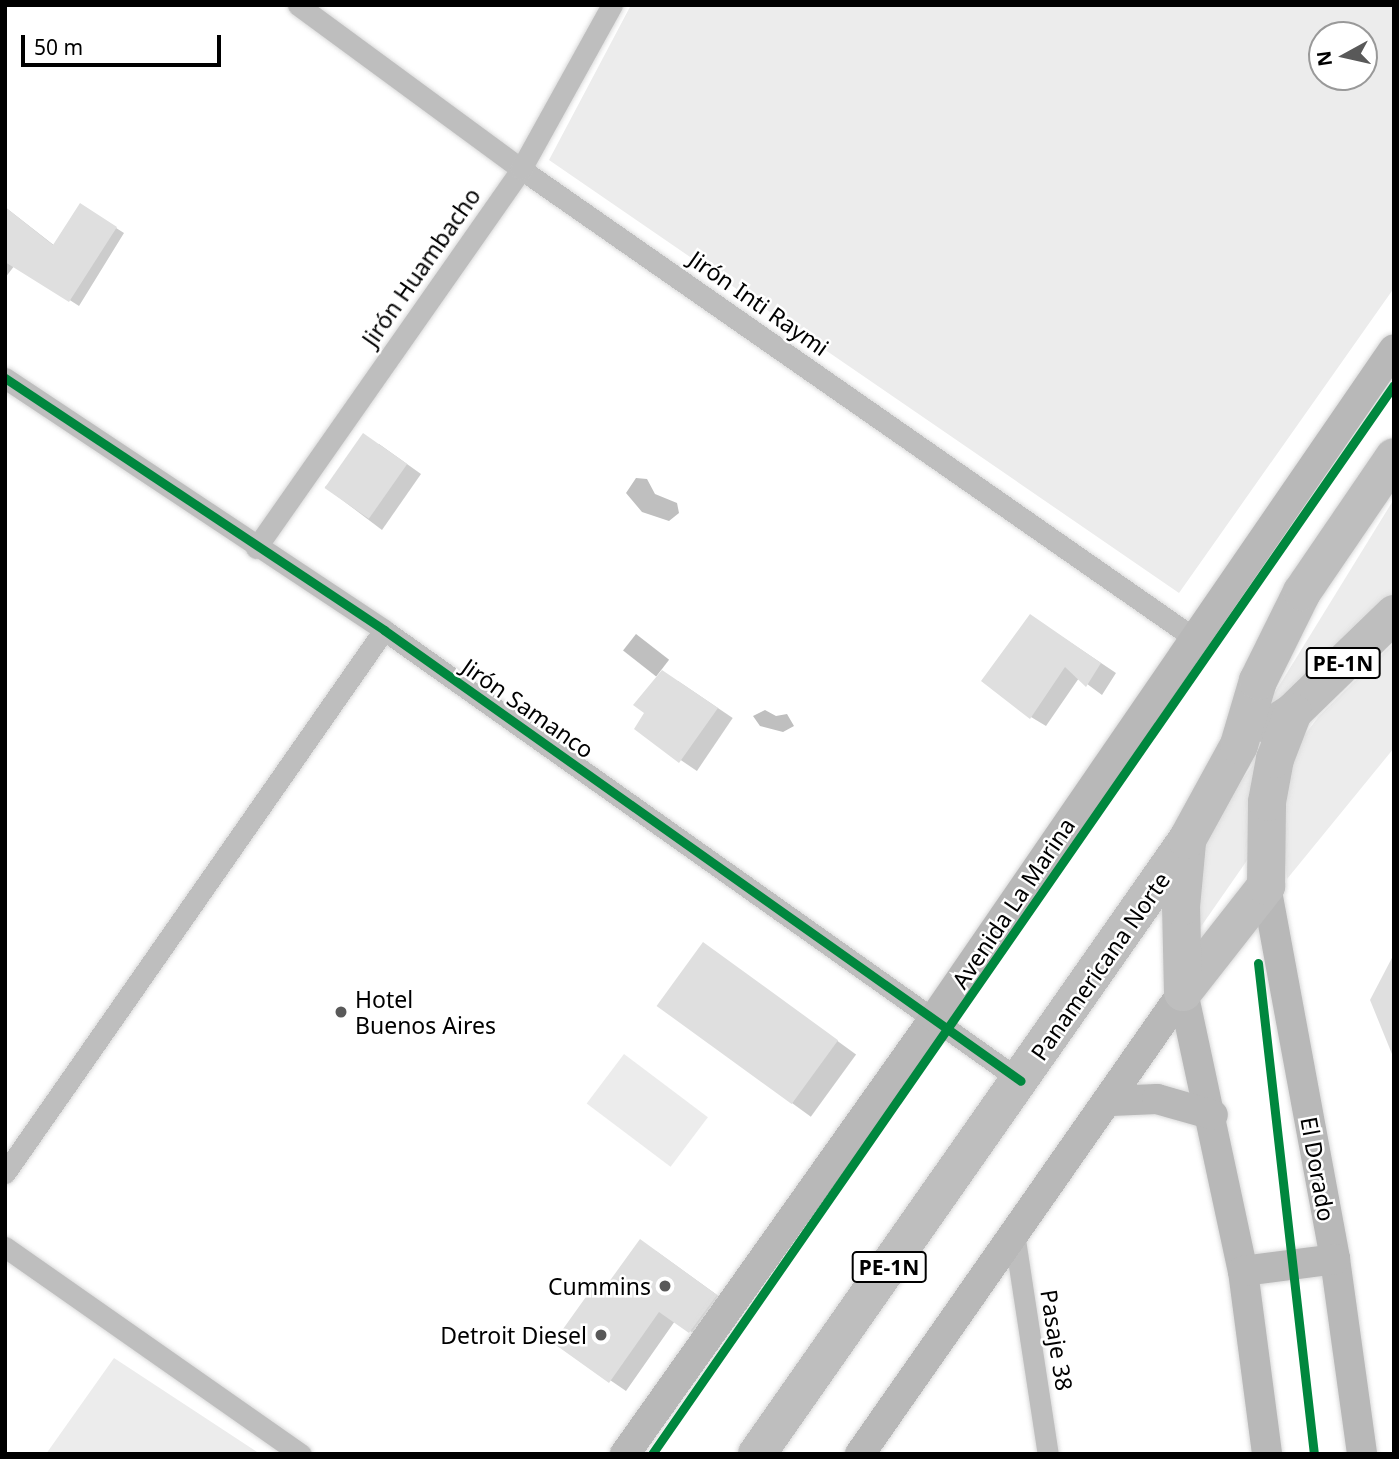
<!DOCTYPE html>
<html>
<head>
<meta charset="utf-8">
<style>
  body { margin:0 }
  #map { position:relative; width:1399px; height:1459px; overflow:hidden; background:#fff; font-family:"Noto Sans",sans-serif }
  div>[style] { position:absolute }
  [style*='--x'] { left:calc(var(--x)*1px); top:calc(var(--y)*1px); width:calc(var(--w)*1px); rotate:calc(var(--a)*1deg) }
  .green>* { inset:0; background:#ececec; transform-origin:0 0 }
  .water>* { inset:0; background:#bfbfbf; transform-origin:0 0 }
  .shadow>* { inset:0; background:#0003; transform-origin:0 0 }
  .building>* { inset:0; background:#dfdfdf; transform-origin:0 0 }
  .roads { filter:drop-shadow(0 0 2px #dbdbdb) drop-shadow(0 0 2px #dbdbdb) }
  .street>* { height:21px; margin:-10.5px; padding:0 10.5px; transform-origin:10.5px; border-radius:10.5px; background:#bebebe }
  .secondary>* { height:30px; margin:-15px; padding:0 15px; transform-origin:15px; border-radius:15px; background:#b8b8b8 }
  .highway>* { height:38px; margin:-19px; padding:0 19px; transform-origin:19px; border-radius:19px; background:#bebebe }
  .cycleway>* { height:9px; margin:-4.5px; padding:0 4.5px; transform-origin:4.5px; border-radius:4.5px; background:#00873e }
  .dots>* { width:19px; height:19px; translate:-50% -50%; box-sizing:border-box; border:4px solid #fff; border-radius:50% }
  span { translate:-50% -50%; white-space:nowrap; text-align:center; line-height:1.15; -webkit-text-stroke:5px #fff; paint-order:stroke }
  .shield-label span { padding:2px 5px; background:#fff; border:2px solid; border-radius:5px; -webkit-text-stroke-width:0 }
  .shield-label { font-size:21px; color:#000; font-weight:700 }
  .street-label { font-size:23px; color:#000 }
  .poi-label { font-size:23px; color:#000 }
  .left { translate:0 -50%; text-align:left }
  .right { translate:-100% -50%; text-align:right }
  .frame { position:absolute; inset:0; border:7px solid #000; pointer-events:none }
  .north { position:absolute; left:1308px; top:21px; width:70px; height:70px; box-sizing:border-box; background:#fff; border:2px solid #999; border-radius:50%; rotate:262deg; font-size:19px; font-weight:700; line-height:28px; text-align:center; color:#000 }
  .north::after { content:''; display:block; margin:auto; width:24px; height:32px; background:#595959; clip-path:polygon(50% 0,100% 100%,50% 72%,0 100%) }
  .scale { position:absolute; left:21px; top:35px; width:200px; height:32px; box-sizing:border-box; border:4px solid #000; border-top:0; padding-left:9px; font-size:21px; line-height:24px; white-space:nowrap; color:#000; -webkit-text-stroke:5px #fff; paint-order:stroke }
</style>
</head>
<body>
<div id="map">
  <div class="green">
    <i style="clip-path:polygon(evenodd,631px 5px,1394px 5px,1394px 288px,1179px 593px,549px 160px,631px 5px,1364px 35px,1364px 77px,1322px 77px,1322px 35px,1364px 35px)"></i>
    <i style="clip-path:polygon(1394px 499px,1394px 602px,1293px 695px,1263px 712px)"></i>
    <i style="clip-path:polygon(1394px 643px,1394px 748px,1287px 879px,1281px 829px,1297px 745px,1319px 716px)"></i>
    <i style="clip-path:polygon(1256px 761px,1248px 859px,1200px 928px,1201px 842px,1209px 824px)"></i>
    <i style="left:624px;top:1054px;width:105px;height:62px;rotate:37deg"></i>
    <i style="clip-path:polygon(114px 1358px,260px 1454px,46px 1454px)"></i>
  </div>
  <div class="water">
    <i style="clip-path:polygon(636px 478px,647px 479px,655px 494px,677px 503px,679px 513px,669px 521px,642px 512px,626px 493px)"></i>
    <i style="left:636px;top:634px;width:42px;height:21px;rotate:38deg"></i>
    <i style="clip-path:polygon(765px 710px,776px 716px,787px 714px,794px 726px,783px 732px,760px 726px,753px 716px)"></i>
  </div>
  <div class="shadow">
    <i style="clip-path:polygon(80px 205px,124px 233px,79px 306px,15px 265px,5px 278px,5px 207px,55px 246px)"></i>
    <i style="clip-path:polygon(379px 444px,421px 474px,382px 530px,325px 487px)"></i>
    <i style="clip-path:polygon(1031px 616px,1116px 673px,1102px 695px,1079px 678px,1046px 726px,1031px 717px)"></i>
    <i style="left:678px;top:681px;width:66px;height:64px;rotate:34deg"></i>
    <i style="left:704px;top:944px;width:188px;height:77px;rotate:36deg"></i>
    <i style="clip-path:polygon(656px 1251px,731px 1305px,705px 1341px,675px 1321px,626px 1391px,556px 1343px,603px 1295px)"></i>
  </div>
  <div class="building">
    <i style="clip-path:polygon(80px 203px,117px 227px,69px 302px,5px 262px,5px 207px,53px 245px)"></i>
    <i style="left:363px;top:433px;width:54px;height:67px;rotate:35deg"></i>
    <i style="clip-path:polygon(1030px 614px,1101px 663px,1086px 687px,1065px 667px,1030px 719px,981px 681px)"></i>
    <i style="clip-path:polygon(662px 670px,718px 708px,679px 763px,634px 729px,644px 713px,633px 705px)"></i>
    <i style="left:703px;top:942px;width:167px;height:79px;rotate:36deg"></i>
    <i style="clip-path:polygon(1394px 954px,1394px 1059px,1370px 1000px)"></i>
    <i style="clip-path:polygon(640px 1239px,717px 1295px,689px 1333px,659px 1312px,609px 1383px,553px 1343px,593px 1287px,601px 1293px)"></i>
  </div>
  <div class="roads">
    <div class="street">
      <i style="--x:298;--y:5;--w:277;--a:36.3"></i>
      <i style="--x:521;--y:169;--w:820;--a:34.87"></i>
      <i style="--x:5;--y:378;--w:455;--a:33.6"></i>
      <i style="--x:384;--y:630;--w:780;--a:35.3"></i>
      <i style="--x:256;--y:548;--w:462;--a:-55"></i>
      <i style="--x:521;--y:169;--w:188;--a:-61"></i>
      <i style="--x:5;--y:1173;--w:662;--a:-55.09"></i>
      <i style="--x:1014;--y:1233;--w:224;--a:81.3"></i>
      <i style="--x:5;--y:1247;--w:361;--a:35"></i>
    </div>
    <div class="secondary">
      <i style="--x:1266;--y:886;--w:379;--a:79.5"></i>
      <i style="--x:1335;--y:1259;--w:197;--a:82.1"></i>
      <i style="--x:1183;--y:992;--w:285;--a:77.9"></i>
      <i style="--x:1243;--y:1271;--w:185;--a:82.5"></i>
      <i style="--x:1111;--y:1101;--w:46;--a:-2.5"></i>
      <i style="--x:1157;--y:1099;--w:58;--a:15.9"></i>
      <i style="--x:1243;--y:1271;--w:93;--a:-7.4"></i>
      <i style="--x:625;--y:1454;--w:536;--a:-54.65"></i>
      <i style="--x:935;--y:1017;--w:810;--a:-55.51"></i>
      <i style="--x:860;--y:1454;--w:564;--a:-55.04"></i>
    </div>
    <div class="highway">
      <i style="--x:1271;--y:726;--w:26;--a:-32"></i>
      <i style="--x:1293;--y:712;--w:141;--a:-44.1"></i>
      <i style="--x:1183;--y:992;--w:135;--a:-51.9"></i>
      <i style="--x:1266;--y:886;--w:84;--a:-89.3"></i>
      <i style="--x:1267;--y:802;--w:44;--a:-79.5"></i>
      <i style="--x:1275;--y:759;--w:50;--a:-69"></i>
      <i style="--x:1183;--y:992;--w:85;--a:-91.3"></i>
      <i style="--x:1181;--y:907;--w:65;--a:-84.7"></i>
      <i style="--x:757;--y:1454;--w:750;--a:-55"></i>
      <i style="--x:1187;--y:840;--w:108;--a:-61.3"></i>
      <i style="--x:1239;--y:745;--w:67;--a:-73.5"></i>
      <i style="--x:1258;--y:681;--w:99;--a:-63.7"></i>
      <i style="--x:1302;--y:592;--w:163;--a:-55.7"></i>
    </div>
  </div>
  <div class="cycleway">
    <i style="--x:5;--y:378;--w:455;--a:33.6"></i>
    <i style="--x:384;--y:630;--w:780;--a:35.3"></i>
    <i style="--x:1258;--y:963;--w:494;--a:83.5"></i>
    <i style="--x:652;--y:1454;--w:1301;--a:-55.24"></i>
  </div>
  <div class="dots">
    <i style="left:341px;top:1012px;background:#595959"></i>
    <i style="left:665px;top:1286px;background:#595959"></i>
    <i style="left:601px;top:1335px;background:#595959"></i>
  </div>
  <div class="shield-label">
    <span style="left:1343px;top:663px">PE-1N</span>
    <span style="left:889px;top:1267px">PE-1N</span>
  </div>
  <div class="street-label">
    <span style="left:421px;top:267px;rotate:-55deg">Jirón Huambacho</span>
    <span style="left:759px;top:303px;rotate:35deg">Jirón Inti Raymi</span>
    <span style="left:528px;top:708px;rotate:35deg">Jirón Samanco</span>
    <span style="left:1013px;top:903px;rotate:-56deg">Avenida La Marina</span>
    <span style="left:1100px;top:966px;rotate:-55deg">Panamericana Norte</span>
    <span style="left:1318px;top:1169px;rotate:80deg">El Dorado</span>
    <span style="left:1057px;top:1340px;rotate:81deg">Pasaje 38</span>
  </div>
  <div class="poi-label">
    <span class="left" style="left:355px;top:1012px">Hotel<br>Buenos Aires</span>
    <span class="right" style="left:651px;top:1286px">Cummins</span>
    <span class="right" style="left:587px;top:1335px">Detroit Diesel</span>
  </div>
  <div class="frame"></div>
  <div class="north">N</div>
  <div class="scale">50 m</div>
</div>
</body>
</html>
